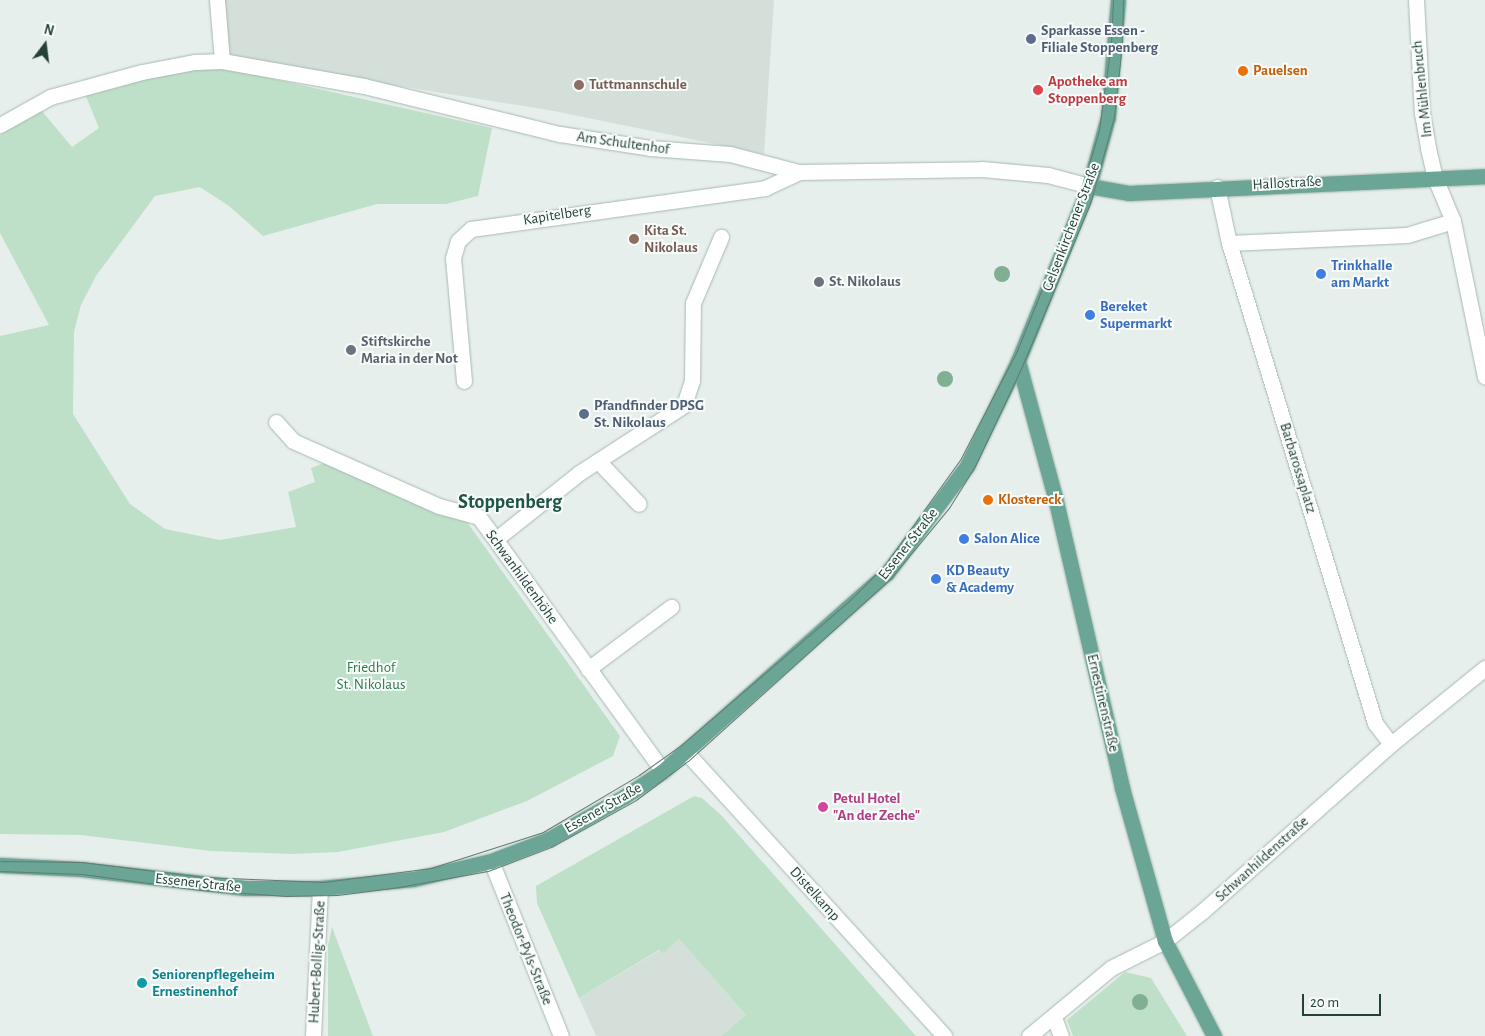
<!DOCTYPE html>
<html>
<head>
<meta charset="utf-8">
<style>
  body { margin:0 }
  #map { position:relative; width:1485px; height:1036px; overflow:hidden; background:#e6efeb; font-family:"Alegreya Sans",sans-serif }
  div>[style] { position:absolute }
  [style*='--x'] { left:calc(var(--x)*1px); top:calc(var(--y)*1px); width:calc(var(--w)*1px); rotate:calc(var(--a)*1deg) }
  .built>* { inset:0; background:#d4dfda }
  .green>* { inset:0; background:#bfe0c8 }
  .roads { filter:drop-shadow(0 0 1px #a8b8b2) drop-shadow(0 0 1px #a8b8b2) }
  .minor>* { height:15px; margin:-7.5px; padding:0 7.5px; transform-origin:7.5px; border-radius:7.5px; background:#fff }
  .major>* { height:15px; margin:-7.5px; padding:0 7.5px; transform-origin:7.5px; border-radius:7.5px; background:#6aa596 }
  .tram>* { height:1px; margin:-0.5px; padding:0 0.5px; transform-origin:0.5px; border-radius:0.5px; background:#5f7d75 }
  .trees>* { width:16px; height:16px; margin:-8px; border-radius:50%; background:#80af93 }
  .dots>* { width:14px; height:14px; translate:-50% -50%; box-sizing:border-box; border:2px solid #f7fbf9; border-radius:50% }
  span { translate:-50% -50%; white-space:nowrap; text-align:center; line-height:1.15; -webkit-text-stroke:4px #f7fbf9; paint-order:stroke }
  .service-label { font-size:15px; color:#4e5e75; font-weight:700 }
  .left { translate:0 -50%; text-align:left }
  .food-label { font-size:15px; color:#c56008; font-weight:700 }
  .health-label { font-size:15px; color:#be3a42; font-weight:700 }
  .education-label { font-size:15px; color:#785e54; font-weight:700 }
  .street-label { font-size:15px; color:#24423a }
  .shop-label { font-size:15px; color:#366cbe; font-weight:700 }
  .worship-label { font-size:15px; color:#5b616d; font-weight:700 }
  .park-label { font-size:15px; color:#2d7a4b }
  .hotel-label { font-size:15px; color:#b23c85; font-weight:700 }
  .culture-label { font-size:15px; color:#0d838f; font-weight:700 }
  .district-label { font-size:20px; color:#1f5548; font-weight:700 }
  .north { position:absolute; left:20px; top:20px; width:50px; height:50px; -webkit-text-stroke:4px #f7fbf9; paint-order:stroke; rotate:15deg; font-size:14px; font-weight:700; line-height:20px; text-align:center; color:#24423a }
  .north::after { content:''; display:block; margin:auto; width:18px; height:22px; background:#24423a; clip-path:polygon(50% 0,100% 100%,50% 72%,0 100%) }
  .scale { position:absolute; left:1302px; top:994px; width:79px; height:22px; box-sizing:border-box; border:2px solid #24423a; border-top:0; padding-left:6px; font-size:15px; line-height:18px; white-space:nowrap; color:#24423a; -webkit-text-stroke:4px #f7fbf9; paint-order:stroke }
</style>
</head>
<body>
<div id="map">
  <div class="built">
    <i style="clip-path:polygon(221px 0,774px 0,764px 154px,554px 111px,226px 58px)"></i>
    <i style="clip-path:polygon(679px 939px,746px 1015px,721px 1036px,596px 1036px,579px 998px)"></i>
  </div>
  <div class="green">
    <i style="clip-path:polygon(212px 65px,492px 128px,478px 196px,446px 204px,377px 204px,263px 236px,229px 206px,200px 187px,155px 196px,96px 276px,81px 305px,74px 332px,73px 414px,130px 504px,165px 529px,220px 540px,296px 527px,288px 492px,315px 482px,311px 468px,327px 462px,467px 522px,620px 736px,613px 756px,527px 801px,444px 832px,338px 852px,291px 854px,211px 851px,81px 835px,0 834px,0 336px,49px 325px,0 233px,0 135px,41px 110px,72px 147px,99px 128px,85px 94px,143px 78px)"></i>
    <i style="clip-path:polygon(694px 796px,702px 798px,722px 816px,916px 1036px,721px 1036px,746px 1015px,679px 939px,663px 953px,659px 950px,579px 998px,537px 903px,536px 886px)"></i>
    <i style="clip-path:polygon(332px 927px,373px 1036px,328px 1036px,328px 946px)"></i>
    <i style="clip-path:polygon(1125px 972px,1151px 978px,1187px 1036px,1073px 1036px,1067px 1020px)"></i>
  </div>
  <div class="roads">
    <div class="minor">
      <i style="--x:217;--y:0;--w:61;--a:85.3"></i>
      <i style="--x:1416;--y:0;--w:113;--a:87"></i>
      <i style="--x:1422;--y:113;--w:36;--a:80"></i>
      <i style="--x:1428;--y:148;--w:31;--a:77"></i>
      <i style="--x:1435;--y:178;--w:47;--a:67.3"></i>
      <i style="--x:1453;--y:221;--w:159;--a:78.4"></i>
      <i style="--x:0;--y:125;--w:57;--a:-29.2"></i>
      <i style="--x:50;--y:97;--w:95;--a:-15.2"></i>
      <i style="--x:142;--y:72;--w:54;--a:-10.7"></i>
      <i style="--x:195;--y:62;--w:27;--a:-2"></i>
      <i style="--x:222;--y:61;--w:144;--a:10"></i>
      <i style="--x:364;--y:86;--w:202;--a:13.8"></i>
      <i style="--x:560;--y:134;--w:91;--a:8.8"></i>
      <i style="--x:650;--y:148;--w:80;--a:4.3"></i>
      <i style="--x:730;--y:154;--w:71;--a:14.6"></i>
      <i style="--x:799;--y:172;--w:183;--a:-0.9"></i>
      <i style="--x:982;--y:169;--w:66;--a:5.2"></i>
      <i style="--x:1048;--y:175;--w:42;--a:15"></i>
      <i style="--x:1217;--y:187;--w:57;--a:77.9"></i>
      <i style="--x:1229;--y:243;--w:502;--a:73.08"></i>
      <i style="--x:1375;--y:723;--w:26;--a:53"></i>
      <i style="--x:1229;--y:243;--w:178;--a:-2.6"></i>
      <i style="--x:1407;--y:235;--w:48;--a:-16.9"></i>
      <i style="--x:464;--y:381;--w:123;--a:-95.1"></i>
      <i style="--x:453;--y:258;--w:18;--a:-74"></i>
      <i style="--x:458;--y:241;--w:18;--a:-43"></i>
      <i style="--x:471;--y:229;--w:297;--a:-7.9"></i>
      <i style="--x:765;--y:188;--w:38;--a:-25"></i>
      <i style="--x:276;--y:422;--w:25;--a:48"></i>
      <i style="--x:293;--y:441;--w:160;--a:24"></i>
      <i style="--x:439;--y:506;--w:41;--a:15.4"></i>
      <i style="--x:479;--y:517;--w:314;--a:54.1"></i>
      <i style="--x:598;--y:461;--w:59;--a:46.4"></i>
      <i style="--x:496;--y:539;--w:106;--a:-38.5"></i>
      <i style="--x:579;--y:473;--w:125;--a:-32.9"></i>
      <i style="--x:684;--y:405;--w:25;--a:-72"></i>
      <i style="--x:692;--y:381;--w:78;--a:-89.3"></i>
      <i style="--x:693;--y:303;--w:72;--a:-67"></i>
      <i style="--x:588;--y:669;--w:104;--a:-36.8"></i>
      <i style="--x:686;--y:752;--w:384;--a:47.7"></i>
      <i style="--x:491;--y:861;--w:188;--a:68.2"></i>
      <i style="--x:1054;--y:1017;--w:20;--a:70"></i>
      <i style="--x:313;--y:1036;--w:148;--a:-87.3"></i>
      <i style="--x:1029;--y:1036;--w:107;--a:-39.7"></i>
      <i style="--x:1111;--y:968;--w:60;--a:-26.6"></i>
      <i style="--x:1165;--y:941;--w:50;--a:-38.5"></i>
      <i style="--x:1204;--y:910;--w:250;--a:-41.6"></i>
      <i style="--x:1391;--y:744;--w:121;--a:-39"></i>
    </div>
    <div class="major">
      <i style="--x:1089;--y:186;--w:41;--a:9.9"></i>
      <i style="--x:1129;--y:193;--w:356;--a:-2.7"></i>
      <i style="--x:1018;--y:361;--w:141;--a:74.8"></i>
      <i style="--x:1055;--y:497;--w:299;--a:77"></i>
      <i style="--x:1122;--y:788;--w:159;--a:74.3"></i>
      <i style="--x:1165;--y:941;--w:107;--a:62.7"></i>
      <i style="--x:0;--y:865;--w:81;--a:2.8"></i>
      <i style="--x:81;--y:869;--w:165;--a:6.6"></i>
      <i style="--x:245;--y:888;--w:75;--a:0"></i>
      <i style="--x:320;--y:888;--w:94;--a:-5.5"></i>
      <i style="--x:414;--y:879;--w:79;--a:-13.2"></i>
      <i style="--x:491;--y:861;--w:62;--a:-20.8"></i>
      <i style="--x:549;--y:839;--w:87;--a:-29.5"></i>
      <i style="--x:625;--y:796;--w:45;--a:-33.3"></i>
      <i style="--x:663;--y:771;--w:299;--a:-41.5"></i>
      <i style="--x:887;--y:573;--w:134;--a:-53.2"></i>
      <i style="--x:967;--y:466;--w:117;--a:-64.1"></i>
      <i style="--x:1018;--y:361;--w:189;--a:-67.9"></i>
      <i style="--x:1089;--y:186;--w:72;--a:-74.6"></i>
      <i style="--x:1108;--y:117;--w:117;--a:-85.1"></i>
    </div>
  </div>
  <div class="tram">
    <i style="--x:0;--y:861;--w:81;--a:0.7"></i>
    <i style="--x:81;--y:862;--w:124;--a:7"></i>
    <i style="--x:204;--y:877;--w:120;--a:2.4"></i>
    <i style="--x:324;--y:882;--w:108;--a:-7.5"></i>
    <i style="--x:431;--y:868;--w:118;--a:-17.8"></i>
    <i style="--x:543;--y:832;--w:112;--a:-30.7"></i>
    <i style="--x:639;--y:775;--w:52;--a:-35.5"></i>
    <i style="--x:681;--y:745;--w:221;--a:-40.6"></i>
    <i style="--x:849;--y:601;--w:49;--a:-45"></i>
    <i style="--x:884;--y:566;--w:130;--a:-54.4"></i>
    <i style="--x:960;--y:460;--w:121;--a:-62.4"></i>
    <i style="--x:1016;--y:353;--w:167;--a:-67.9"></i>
    <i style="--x:1079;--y:198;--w:71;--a:-73.6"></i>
    <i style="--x:1099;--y:130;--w:88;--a:-82.1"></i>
    <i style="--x:1111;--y:43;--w:43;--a:-87.3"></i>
    <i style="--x:0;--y:871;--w:82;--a:2.1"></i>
    <i style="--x:82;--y:874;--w:120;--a:7.7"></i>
    <i style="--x:201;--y:890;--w:85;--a:4"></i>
    <i style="--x:286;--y:896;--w:51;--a:-1.1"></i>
    <i style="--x:337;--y:895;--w:63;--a:-7.4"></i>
    <i style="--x:399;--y:887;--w:90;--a:-10.2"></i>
    <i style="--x:488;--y:871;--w:67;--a:-20.9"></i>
    <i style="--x:551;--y:847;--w:97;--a:-28.9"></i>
    <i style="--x:636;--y:800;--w:65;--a:-36.9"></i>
    <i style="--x:688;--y:761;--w:273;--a:-42"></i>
    <i style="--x:891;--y:578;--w:91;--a:-50.4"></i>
    <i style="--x:949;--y:508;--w:49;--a:-58.2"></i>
    <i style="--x:975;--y:466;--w:105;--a:-64.7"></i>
    <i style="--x:1020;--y:371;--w:181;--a:-67.3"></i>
    <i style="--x:1090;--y:204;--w:90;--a:-74.6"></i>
    <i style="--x:1114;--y:117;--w:73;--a:-83.7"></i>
    <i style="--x:1122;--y:44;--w:44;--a:-88.7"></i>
  </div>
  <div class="trees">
    <i style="left:1002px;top:274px"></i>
    <i style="left:945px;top:379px"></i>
    <i style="left:1140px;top:1002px"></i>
  </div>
  <div class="dots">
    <i style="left:1031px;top:39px;background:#5c6f8a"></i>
    <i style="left:1243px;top:71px;background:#e8710a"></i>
    <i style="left:579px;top:85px;background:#8d6e63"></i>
    <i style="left:1038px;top:90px;background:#e0444e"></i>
    <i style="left:634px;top:239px;background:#8d6e63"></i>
    <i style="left:1321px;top:274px;background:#3f7fe0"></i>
    <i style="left:819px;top:282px;background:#6b7280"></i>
    <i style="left:1090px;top:315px;background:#3f7fe0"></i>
    <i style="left:351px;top:350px;background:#6b7280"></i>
    <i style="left:584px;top:414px;background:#5c6f8a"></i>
    <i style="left:988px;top:500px;background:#e8710a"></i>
    <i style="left:964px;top:539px;background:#3f7fe0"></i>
    <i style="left:936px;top:579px;background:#3f7fe0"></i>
    <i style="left:823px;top:807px;background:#d1479c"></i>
    <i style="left:142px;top:983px;background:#0f9aa8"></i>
  </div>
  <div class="service-label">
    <span class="left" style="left:1041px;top:39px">Sparkasse Essen -<br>Filiale Stoppenberg</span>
    <span class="left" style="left:594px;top:414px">Pfandfinder DPSG<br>St. Nikolaus</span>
  </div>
  <div class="food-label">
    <span class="left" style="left:1253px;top:71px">Pauelsen</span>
    <span class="left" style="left:998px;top:500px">Klostereck</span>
  </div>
  <div class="health-label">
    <span class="left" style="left:1048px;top:90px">Apotheke am<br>Stoppenberg</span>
  </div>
  <div class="education-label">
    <span class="left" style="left:589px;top:85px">Tuttmannschule</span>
    <span class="left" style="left:644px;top:239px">Kita St.<br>Nikolaus</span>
  </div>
  <div class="street-label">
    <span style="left:1422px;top:89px;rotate:-96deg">Im Mühlenbruch</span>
    <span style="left:623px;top:143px;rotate:8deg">Am Schultenhof</span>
    <span style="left:1287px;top:183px;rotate:-3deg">Hallostraße</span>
    <span style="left:557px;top:215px;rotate:-9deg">Kapitelberg</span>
    <span style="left:1071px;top:227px;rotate:-69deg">Gelsenkirchener Straße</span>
    <span style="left:1298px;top:468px;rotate:73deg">Barbarossaplatz</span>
    <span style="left:908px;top:544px;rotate:-52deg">Essener Straße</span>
    <span style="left:522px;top:577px;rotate:54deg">Schwanhildenhöhe</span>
    <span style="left:1103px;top:703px;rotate:77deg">Ernestinenstraße</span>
    <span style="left:603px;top:808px;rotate:-30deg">Essener Straße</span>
    <span style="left:1262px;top:859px;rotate:-42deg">Schwanhildenstraße</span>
    <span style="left:198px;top:883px;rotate:6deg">Essener Straße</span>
    <span style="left:815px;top:894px;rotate:48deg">Distelkamp</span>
    <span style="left:526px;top:949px;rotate:68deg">Theodor-Pyls-Straße</span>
    <span style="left:317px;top:962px;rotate:-87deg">Hubert-Bollig-Straße</span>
  </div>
  <div class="shop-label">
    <span class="left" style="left:1331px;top:274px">Trinkhalle<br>am Markt</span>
    <span class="left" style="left:1100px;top:315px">Bereket<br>Supermarkt</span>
    <span class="left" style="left:974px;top:539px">Salon Alice</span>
    <span class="left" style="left:946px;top:579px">KD Beauty<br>&amp; Academy</span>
  </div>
  <div class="worship-label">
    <span class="left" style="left:829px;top:282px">St. Nikolaus</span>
    <span class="left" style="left:361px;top:350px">Stiftskirche<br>Maria in der Not</span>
  </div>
  <div class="park-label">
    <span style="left:371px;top:676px">Friedhof<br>St. Nikolaus</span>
  </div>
  <div class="hotel-label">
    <span class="left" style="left:833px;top:807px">Petul Hotel<br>"An der Zeche"</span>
  </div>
  <div class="culture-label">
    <span class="left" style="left:152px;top:983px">Seniorenpflegeheim<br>Ernestinenhof</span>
  </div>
  <div class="district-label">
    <span style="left:510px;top:502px">Stoppenberg</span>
  </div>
  <div class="north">N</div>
  <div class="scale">20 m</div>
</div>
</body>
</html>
